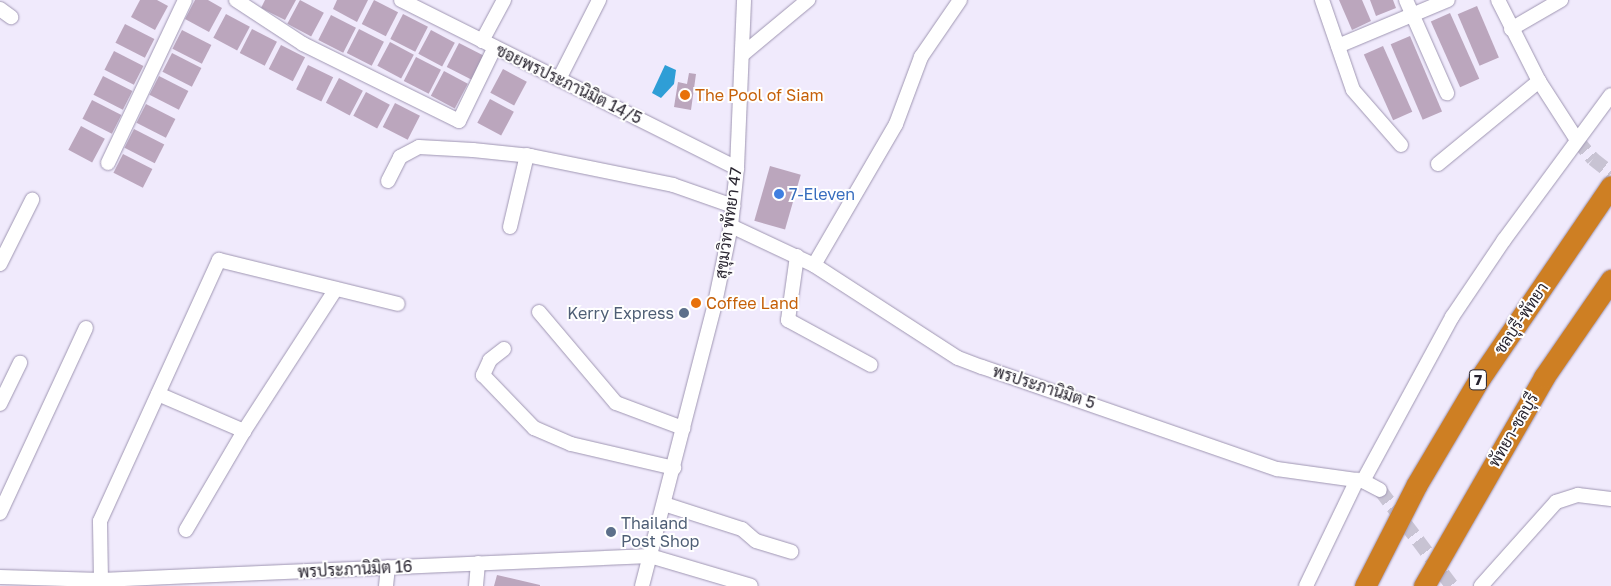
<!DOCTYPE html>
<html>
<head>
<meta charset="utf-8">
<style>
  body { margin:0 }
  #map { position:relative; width:1611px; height:586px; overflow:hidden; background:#f0eafc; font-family:"Golos Text",Sarabun,sans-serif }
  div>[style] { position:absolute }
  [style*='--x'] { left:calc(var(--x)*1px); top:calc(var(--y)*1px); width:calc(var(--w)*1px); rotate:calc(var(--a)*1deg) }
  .water>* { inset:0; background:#2f9ed6 }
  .building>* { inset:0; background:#bba6bd; transform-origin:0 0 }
  .minor-tunnel>* { height:14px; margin-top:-7px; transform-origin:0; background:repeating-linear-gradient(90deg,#c8c3d3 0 14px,transparent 0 21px) }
  .roads { filter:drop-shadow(0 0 1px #9f96b2) drop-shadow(0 0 1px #9f96b2) }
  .minor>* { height:14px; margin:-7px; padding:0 7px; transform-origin:7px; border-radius:7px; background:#fff }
  .highway>* { height:21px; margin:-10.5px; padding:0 10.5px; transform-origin:10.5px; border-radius:10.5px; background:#ce7f23 }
  .dots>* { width:14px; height:14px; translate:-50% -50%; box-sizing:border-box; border:2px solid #fff; border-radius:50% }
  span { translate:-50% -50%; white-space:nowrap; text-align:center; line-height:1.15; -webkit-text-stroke:4px #fff; paint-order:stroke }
  .shield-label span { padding:1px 4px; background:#fff; border:1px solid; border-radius:4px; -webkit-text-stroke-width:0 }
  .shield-label { font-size:15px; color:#292530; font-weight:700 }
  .street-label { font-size:16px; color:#292530 }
  .food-label { font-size:16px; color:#c56008 }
  .left { translate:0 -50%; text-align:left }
  .shop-label { font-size:16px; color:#366cbe }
  .service-label { font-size:16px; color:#4e5e75 }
  .right { translate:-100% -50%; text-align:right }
</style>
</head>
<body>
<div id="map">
  <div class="water">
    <i style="clip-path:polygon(665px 65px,676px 70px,674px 84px,661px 98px,652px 93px)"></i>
  </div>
  <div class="building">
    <i style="clip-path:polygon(140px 0,157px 0,168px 6px,155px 30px,131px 17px)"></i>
    <i style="clip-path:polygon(195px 0,208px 0,222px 8px,209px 32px,185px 19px)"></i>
    <i style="clip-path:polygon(265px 0,296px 0,285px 20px,261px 8px)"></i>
    <i style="left:300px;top:0;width:27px;height:27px;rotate:28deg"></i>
    <i style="clip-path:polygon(337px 0,368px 0,357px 22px,333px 9px)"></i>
    <i style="left:374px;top:0;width:27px;height:27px;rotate:27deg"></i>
    <i style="clip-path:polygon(1339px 0,1362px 0,1371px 21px,1352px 30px)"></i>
    <i style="clip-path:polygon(1370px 0,1393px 0,1396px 8px,1376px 16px)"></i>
    <i style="left:1477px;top:6px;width:56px;height:21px;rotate:67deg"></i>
    <i style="left:1450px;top:13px;width:72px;height:21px;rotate:66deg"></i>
    <i style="left:226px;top:14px;width:27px;height:27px;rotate:28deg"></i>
    <i style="left:403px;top:14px;width:28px;height:28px;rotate:27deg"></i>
    <i style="left:331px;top:15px;width:28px;height:28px;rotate:27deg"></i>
    <i style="left:125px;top:24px;width:33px;height:21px;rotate:27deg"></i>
    <i style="left:252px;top:29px;width:28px;height:27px;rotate:27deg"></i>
    <i style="left:359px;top:29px;width:28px;height:27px;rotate:27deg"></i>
    <i style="left:182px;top:30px;width:33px;height:21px;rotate:27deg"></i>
    <i style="left:431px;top:30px;width:27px;height:27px;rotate:28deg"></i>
    <i style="left:1410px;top:36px;width:82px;height:21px;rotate:67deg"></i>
    <i style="left:390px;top:42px;width:27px;height:27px;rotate:28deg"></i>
    <i style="left:459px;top:43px;width:28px;height:27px;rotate:27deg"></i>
    <i style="left:281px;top:45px;width:27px;height:27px;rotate:27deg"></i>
    <i style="left:1383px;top:46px;width:72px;height:21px;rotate:66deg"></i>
    <i style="left:114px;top:51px;width:33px;height:21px;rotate:27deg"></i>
    <i style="left:172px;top:53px;width:33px;height:21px;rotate:27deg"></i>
    <i style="left:416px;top:57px;width:28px;height:27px;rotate:27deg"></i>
    <i style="left:308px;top:65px;width:28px;height:27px;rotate:26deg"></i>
    <i style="left:503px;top:69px;width:27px;height:27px;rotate:28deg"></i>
    <i style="left:444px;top:71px;width:27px;height:28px;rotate:28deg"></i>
    <i style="clip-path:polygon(689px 73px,696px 74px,691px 110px,674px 107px,678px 82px,687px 84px)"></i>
    <i style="left:103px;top:76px;width:33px;height:21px;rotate:27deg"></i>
    <i style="left:159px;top:76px;width:33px;height:21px;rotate:27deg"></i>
    <i style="left:339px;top:78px;width:27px;height:28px;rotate:28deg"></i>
    <i style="left:366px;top:92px;width:27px;height:27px;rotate:28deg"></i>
    <i style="left:490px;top:99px;width:27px;height:27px;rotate:28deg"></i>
    <i style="left:92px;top:100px;width:33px;height:21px;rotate:27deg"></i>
    <i style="left:395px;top:103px;width:28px;height:27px;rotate:27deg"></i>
    <i style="left:146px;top:104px;width:33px;height:21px;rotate:27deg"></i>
    <i style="left:81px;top:126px;width:27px;height:27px;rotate:28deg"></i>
    <i style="left:134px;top:129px;width:34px;height:21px;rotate:27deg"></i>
    <i style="left:123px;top:154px;width:33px;height:21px;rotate:27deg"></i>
    <i style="left:770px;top:166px;width:32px;height:57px;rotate:16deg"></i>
    <i style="clip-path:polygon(497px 575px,540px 585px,540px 586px,494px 586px)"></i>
  </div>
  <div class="minor-tunnel">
    <i style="--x:1577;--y:140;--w:25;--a:50"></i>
    <i style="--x:1593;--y:159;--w:23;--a:38"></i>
    <i style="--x:1380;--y:490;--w:120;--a:53.1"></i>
  </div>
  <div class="roads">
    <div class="minor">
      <i style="--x:236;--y:0;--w:80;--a:33.3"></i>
      <i style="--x:303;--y:44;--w:174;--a:26.3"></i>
      <i style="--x:459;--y:121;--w:82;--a:-64.1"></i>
      <i style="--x:401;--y:0;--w:376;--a:26.6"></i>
      <i style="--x:1322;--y:0;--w:95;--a:71"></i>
      <i style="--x:1353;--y:90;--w:73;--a:48.9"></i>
      <i style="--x:1406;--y:0;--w:102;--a:66.2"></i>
      <i style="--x:1498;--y:0;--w:91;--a:63.2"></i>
      <i style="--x:1539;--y:81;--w:70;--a:57.2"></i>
      <i style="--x:0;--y:9;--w:14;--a:36"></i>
      <i style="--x:1511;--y:29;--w:58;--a:-30.1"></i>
      <i style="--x:482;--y:41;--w:47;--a:-61.8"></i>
      <i style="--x:1338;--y:46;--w:119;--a:-22.7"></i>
      <i style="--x:743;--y:54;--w:85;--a:-39.7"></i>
      <i style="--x:559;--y:79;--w:89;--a:-63.1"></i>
      <i style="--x:108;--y:163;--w:180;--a:-64.7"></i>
      <i style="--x:1438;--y:164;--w:131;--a:-39.4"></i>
      <i style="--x:388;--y:181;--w:27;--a:-63"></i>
      <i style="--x:400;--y:157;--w:21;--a:-28"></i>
      <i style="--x:419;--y:147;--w:54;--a:3.2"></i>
      <i style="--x:473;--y:150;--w:58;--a:5.9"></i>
      <i style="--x:531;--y:156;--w:145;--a:11.5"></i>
      <i style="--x:673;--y:185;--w:64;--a:19.3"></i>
      <i style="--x:731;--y:226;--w:92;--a:25.2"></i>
      <i style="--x:814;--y:265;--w:171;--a:32.9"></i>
      <i style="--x:958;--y:358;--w:26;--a:21"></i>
      <i style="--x:982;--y:367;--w:312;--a:19.1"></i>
      <i style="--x:1277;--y:469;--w:87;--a:7.9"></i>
      <i style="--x:1363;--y:481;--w:19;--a:28"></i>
      <i style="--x:510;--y:227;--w:74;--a:-76.7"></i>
      <i style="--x:797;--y:256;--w:65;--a:98"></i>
      <i style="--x:788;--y:320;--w:94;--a:28.5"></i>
      <i style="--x:0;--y:264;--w:72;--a:-63.4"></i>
      <i style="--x:814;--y:265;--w:163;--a:-59.8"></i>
      <i style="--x:896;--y:124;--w:72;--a:-69.5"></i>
      <i style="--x:921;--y:57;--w:69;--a:-55.6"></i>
      <i style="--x:539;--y:312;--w:119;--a:49.8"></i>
      <i style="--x:616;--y:403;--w:72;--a:20.5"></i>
      <i style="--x:504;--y:349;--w:18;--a:142"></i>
      <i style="--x:490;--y:360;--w:17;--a:115"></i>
      <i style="--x:483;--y:375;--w:74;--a:46.1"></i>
      <i style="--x:534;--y:428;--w:40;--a:23.4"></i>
      <i style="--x:571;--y:444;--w:106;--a:13.1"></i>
      <i style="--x:158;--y:394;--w:94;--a:23.3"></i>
      <i style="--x:0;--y:404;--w:46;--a:-64"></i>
      <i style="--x:1363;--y:481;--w:187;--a:-61.5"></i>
      <i style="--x:1452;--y:317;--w:93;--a:-56"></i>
      <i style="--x:1504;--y:240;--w:180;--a:-53.6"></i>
      <i style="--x:664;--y:504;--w:82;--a:17.8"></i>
      <i style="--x:742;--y:529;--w:18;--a:41"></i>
      <i style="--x:756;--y:541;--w:37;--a:17"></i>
      <i style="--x:0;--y:513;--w:204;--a:-65.1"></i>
      <i style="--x:186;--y:530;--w:115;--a:-59.6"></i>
      <i style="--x:244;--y:431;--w:169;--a:-57.1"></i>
      <i style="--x:0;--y:577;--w:101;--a:1.7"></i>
      <i style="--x:101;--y:580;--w:550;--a:-2.5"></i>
      <i style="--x:650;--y:556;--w:105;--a:16.5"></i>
      <i style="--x:101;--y:580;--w:59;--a:-91"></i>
      <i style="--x:100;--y:521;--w:287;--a:-65.5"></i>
      <i style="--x:219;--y:260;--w:184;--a:13.8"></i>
      <i style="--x:386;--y:586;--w:19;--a:-84"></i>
      <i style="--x:476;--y:586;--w:23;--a:-85"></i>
      <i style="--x:642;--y:586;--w:292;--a:-75.5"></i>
      <i style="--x:715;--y:303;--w:79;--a:-78.3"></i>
      <i style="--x:731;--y:226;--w:58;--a:-84.1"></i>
      <i style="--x:737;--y:168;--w:168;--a:-87.6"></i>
      <i style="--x:1306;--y:586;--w:118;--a:-64.3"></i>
      <i style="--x:1481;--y:586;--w:113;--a:-48.2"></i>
      <i style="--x:1556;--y:502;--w:23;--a:-18"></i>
      <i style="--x:1578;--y:495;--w:33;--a:7"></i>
    </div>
    <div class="highway">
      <i style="--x:1365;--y:586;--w:114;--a:-63"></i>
      <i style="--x:1417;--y:484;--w:123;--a:-59.3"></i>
      <i style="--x:1480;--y:378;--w:232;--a:-55.7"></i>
      <i style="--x:1424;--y:586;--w:241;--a:-60.1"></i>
      <i style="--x:1544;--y:377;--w:118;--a:-55.4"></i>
    </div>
  </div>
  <div class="dots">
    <i style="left:685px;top:95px;background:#e8710a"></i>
    <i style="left:779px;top:194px;background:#3f7fe0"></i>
    <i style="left:696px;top:303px;background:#e8710a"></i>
    <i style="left:684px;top:313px;background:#5c6f8a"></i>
    <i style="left:611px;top:532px;background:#5c6f8a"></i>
  </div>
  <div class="shield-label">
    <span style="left:1478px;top:380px">7</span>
  </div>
  <div class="street-label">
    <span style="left:569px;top:84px;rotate:26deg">ซอยพรประภานิมิต 14/5</span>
    <span style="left:728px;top:223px;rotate:-82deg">สุขุมวิท พัทยา 47</span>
    <span style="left:1521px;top:318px;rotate:-56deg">ชลบุรี-พัทยา</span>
    <span style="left:1044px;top:387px;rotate:18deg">พรประภานิมิต 5</span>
    <span style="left:1513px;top:430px;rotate:-60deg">พัทยา-ชลบุรี</span>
    <span style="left:355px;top:569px;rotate:-3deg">พรประภานิมิต 16</span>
  </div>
  <div class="food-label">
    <span class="left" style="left:695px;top:95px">The Pool of Siam</span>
    <span class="left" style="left:706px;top:303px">Coffee Land</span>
  </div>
  <div class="shop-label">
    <span class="left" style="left:789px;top:194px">7-Eleven</span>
  </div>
  <div class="service-label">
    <span class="right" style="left:674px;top:313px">Kerry Express</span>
    <span class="left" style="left:621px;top:532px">Thailand<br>Post Shop</span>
  </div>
</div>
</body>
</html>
